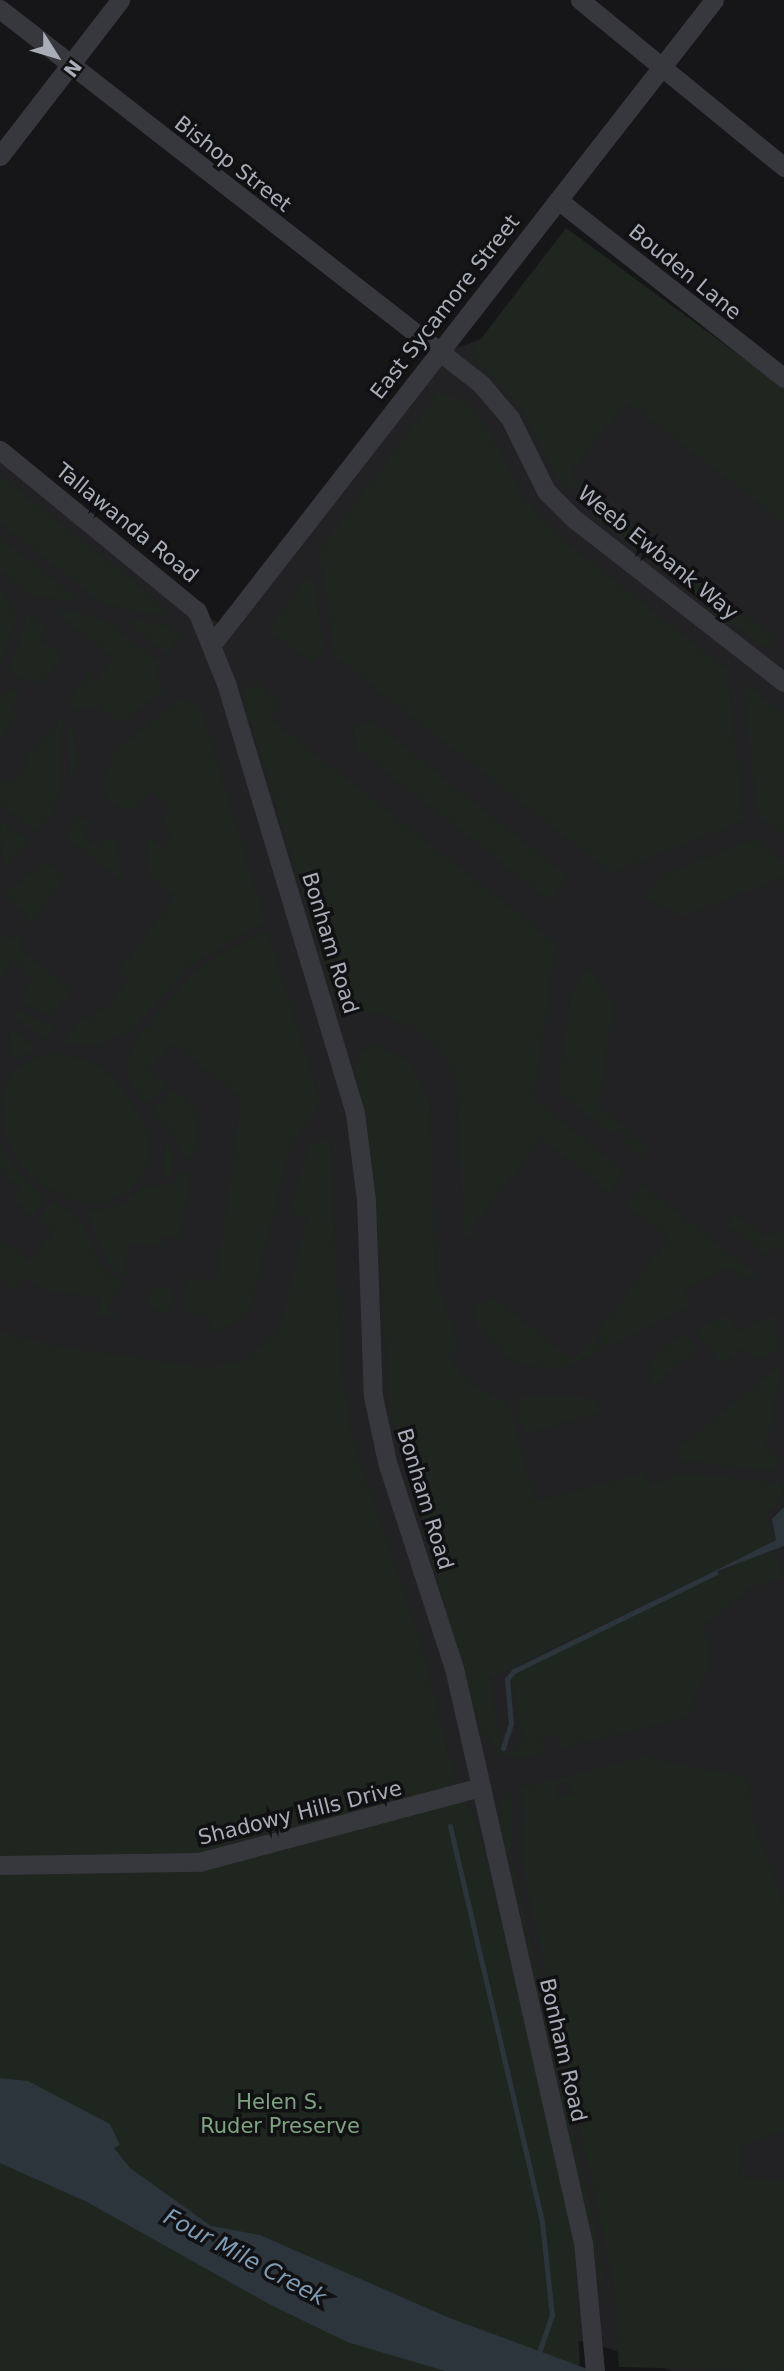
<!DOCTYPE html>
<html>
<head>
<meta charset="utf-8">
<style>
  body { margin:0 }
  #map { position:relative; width:784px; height:2371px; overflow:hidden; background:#161618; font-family:"DejaVu Sans",sans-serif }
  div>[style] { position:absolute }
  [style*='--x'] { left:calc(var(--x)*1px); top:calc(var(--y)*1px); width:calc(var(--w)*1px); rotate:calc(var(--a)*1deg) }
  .built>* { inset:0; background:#222225 }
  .green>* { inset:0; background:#1e261f }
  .round { border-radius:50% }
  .water>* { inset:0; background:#2c353c }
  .stream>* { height:5px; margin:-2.5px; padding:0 2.5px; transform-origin:2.5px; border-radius:2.5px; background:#2c353c }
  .minor>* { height:19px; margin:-9.5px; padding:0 9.5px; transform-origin:9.5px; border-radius:9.5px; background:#37383d }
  span { translate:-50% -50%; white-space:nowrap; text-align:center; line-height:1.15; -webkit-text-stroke:7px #111113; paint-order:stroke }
  .street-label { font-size:21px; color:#a8adb8 }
  .park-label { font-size:21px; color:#7fa381 }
  .water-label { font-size:23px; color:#7f9bb3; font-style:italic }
  .north { position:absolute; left:21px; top:21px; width:70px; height:70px; -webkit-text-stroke:5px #111113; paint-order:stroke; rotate:127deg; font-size:19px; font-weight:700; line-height:28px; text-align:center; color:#a8adb8 }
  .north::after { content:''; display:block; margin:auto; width:24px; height:32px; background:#a8adb8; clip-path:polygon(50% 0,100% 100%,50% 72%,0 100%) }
</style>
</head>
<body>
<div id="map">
  <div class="built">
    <i style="clip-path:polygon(531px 322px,784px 499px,784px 2371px,672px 2371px,596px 2344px,298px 2290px,0 2124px,0 450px,197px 611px,231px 630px,438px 354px)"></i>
  </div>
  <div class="green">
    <i style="clip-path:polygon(566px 228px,784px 388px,784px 523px,627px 401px,571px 472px,579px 488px,564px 489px,519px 406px,470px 353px)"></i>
    <i style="clip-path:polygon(439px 392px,465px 402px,486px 426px,520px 492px,550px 530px,727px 670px,744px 820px,611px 873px,334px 656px,319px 550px)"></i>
    <i style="clip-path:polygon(0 476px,151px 595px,172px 618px,103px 604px,0 523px)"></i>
    <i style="clip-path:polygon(599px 505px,771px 634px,773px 645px,762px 647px,600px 522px,594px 513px)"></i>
    <i style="clip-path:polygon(0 538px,74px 596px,74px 602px,29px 595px,0 570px)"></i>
    <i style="clip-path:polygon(308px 577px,314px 580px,324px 649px,314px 663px,267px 631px)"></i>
    <i style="clip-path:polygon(0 591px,18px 615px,0 664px)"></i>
    <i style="clip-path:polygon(63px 609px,104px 619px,160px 663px,155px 675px,163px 690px,118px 725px,102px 705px,75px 709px,68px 701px,88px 675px,97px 681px,114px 658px,57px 614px)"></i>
    <i style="clip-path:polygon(27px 614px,47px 628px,39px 638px,63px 656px,42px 683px,9px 674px)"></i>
    <i style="clip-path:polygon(133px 620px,171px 626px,180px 637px,167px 654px,132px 627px)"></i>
    <i style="clip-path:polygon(743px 682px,784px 714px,784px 835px,757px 814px)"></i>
    <i style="clip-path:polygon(258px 684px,281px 705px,270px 719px,556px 943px,534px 1099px,625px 1172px,609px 1192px,542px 1139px,470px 1229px,479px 1242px,464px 1234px,456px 1080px,439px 1049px,413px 1027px,381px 1014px,347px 1011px,334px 998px,241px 690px)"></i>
    <i style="clip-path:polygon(11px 688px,20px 695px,11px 707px,19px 713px,0 738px,0 697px)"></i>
    <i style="clip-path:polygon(179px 699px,200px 706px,265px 921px,189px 966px,131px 1032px,94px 1046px,63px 1043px,84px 1016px,89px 1020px,98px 1007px,104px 1011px,128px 980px,118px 972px,175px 897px,150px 877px,145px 844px,149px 838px,162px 848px,172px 835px,160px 823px,171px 808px,150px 790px,137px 807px,121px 809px,106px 798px,102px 784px,114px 752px)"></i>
    <i style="clip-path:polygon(62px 717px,61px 785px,50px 818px,36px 832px,0 804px,0 780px,10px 786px,28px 763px,24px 759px)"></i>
    <i style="clip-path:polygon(374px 723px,568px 877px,550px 901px,355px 748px,353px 726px)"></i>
    <i style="clip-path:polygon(73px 726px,77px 766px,70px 779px,68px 727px)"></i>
    <i style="clip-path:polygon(75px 816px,92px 821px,82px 835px,99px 848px,110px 837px,117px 840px,122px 882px,66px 836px)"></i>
    <i style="clip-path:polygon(0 821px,29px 840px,8px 865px,2px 861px)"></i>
    <i style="clip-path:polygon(754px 839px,784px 862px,784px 877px,683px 916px,643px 898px,660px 876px)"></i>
    <i style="clip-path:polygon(47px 862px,66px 877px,25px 930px,29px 916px,2px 895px)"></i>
    <i style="clip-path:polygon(267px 930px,321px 1104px,289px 1149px,252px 1304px,236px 1324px,211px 1332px,208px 1315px,182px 1311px,187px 1277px,216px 1281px,241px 1098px,171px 1042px,149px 1071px,167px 1086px,146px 1105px,131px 1085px,125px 1062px,136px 1039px,188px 978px,217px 955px)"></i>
    <i style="clip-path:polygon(0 932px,10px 940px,21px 935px,18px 946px,71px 991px,51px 1017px,22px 1002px,31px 980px,13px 960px,0 977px)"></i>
    <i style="clip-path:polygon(588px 968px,613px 1003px,599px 1107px,650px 1148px,642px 1158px,623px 1143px,628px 1137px,618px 1129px,612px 1135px,557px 1091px,571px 991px)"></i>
    <i style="clip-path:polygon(16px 1009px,44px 1023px,57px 1025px,46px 1039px,11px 1016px)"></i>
    <i style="clip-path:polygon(12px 1030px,37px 1048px,13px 1061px,9px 1034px)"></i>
    <i style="clip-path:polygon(376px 1044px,409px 1061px,430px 1102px,435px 1276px,459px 1346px,447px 1356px,469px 1382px,510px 1406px,534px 1501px,644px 1473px,648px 1487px,680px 1473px,781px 1483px,784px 1499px,769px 1510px,767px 1521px,777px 1540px,490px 1678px,500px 1745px,510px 1752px,523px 1738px,511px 1679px,522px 1668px,744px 1559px,775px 1551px,784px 1578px,749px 1589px,703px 1626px,710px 1661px,686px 1717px,560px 1748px,556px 1735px,542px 1738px,545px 1752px,512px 1759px,497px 1753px,489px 1735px,482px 1736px,390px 1414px,375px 1189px,355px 1067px,362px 1051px)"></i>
    <i style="clip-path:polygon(60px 1053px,91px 1062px,116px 1079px,144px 1122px,149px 1150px,143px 1175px,128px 1193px,105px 1203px,70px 1200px,42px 1185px,21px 1166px,4px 1131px,1px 1097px,10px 1075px,33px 1058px)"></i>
    <i style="clip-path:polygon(172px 1089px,200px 1112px,193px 1156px,183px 1156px,175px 1137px,149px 1114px)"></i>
    <i style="clip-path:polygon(330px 1136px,340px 1351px,352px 1439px,422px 1647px,454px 1778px,477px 1823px,574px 2231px,580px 2371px,0 2371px,0 1332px,60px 1347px,209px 1368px,249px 1358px,281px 1325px,307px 1217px,289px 1213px,309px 1145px)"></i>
    <i style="clip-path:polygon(166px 1141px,175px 1154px,173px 1173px,162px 1179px)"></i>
    <i style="clip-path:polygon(0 1144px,21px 1177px,46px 1198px,34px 1217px,12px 1200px,21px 1188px,0 1171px)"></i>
    <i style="clip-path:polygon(180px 1173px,190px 1174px,181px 1239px,163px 1236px,161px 1246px,129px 1243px,123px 1279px,108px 1265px,87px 1212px,121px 1205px,146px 1186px,171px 1184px)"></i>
    <i style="clip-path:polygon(642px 1185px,756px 1274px,741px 1281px,732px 1266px,685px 1290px,689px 1306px,605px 1349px,597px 1331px,669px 1238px,626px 1205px)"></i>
    <i style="clip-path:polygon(53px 1201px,82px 1222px,102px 1268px,125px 1286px,108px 1304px,116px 1319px,97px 1315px,99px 1298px,53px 1292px,24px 1278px,14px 1290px,0 1280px,0 1238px,31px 1261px,53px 1232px,38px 1220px)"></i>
    <i style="clip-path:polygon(735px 1214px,766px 1238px,784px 1231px,784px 1245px,765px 1254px,727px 1225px)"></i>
    <i class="round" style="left:148px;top:1286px;width:26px;height:26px"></i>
    <i style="clip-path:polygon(491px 1297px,573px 1360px,593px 1336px,601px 1351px,557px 1370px,515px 1363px,476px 1324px,475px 1307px)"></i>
    <i style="clip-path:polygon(728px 1315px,737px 1331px,775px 1315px,778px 1351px,757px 1360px,743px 1348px,723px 1364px,695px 1331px)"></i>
    <i style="clip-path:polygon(687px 1335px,698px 1349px,654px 1385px,647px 1376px,658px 1350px)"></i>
    <i style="clip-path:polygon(783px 1363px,765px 1447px,780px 1463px,774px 1471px,683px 1461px,675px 1451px)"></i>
    <i style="clip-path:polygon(576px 1396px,596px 1401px,600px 1413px,524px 1434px,517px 1408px,521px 1397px)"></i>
    <i style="clip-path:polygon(evenodd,643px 1757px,750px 1778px,752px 1818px,784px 1904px,784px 2130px,742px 2146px,738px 2176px,784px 2182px,784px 2371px,619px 2367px,613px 2280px,521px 1861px,525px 1813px,520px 1788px,643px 1757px,569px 1781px,573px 1794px,558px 1798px,555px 1785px,569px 1781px)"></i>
    <i style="clip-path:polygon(512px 1791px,511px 1853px,599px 2245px,607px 2312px,500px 1822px,500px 1803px)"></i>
  </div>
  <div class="water">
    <i style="clip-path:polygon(784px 1507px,784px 1546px,707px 1575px,776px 1540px,772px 1519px)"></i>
    <i style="clip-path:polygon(0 2078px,28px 2081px,110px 2124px,120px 2145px,114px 2148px,130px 2168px,211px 2226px,260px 2235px,447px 2317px,593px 2371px,445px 2371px,347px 2342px,269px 2304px,87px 2202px,0 2163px)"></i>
  </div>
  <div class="stream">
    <i style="--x:503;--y:1748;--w:25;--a:-72"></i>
    <i style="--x:511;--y:1724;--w:45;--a:-95.1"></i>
    <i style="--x:507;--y:1679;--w:11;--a:-49"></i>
    <i style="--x:514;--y:1671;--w:224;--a:-26"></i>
    <i style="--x:450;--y:1826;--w:407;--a:76.9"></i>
    <i style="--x:542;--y:2222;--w:94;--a:83.9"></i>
    <i style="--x:552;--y:2315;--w:42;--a:109.3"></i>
  </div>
  <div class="minor">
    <i style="--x:580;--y:0;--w:264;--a:39.3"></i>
    <i style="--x:0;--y:9;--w:610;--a:37.94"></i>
    <i style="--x:481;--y:384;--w:45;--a:49.5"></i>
    <i style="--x:510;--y:418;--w:81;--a:63.7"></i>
    <i style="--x:546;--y:491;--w:38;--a:45"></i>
    <i style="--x:573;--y:518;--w:267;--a:37.9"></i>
    <i style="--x:0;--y:156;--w:197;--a:-52.4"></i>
    <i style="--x:558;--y:200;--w:288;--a:38.2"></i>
    <i style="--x:0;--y:450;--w:254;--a:39.3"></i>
    <i style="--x:197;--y:611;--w:78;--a:68.1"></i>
    <i style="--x:226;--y:683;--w:449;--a:73.3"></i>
    <i style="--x:355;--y:1113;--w:88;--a:82.8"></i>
    <i style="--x:366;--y:1200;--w:196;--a:88"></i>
    <i style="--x:373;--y:1396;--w:67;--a:78"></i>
    <i style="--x:387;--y:1462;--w:217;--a:72"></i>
    <i style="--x:454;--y:1668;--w:122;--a:77.2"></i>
    <i style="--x:481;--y:1787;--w:466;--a:77.4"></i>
    <i style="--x:583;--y:2242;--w:130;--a:84.7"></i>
    <i style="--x:213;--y:643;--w:815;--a:-52.08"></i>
    <i style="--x:0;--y:1865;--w:199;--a:-0.9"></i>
    <i style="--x:199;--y:1862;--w:292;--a:-14.9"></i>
  </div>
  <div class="street-label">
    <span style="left:233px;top:164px;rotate:38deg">Bishop Street</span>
    <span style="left:685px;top:272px;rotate:39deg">Bouden Lane</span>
    <span style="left:445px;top:307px;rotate:-52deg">East Sycamore Street</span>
    <span style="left:127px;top:523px;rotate:39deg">Tallawanda Road</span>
    <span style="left:658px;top:553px;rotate:39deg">Weeb Ewbank Way</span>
    <span style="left:330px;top:943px;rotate:73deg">Bonham Road</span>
    <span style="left:425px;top:1499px;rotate:73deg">Bonham Road</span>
    <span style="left:300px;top:1813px;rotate:-14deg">Shadowy Hills Drive</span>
    <span style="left:563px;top:2050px;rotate:77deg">Bonham Road</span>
  </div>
  <div class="park-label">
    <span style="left:280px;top:2114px">Helen S.<br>Ruder Preserve</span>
  </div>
  <div class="water-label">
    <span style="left:245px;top:2257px;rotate:28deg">Four Mile Creek</span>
  </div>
  <div class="north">N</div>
</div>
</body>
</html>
